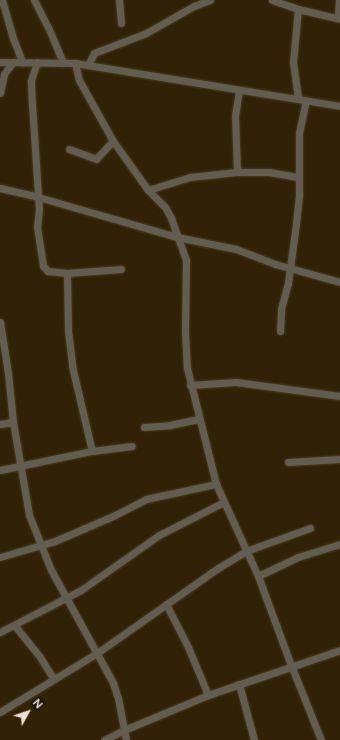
<!DOCTYPE html>
<html>
<head>
<meta charset="utf-8">
<style>
  body { margin:0 }
  #map { position:relative; width:340px; height:740px; overflow:hidden; background:#312107; font-family:Raleway,sans-serif }
  div>[style] { position:absolute }
  [style*='--x'] { left:calc(var(--x)*1px); top:calc(var(--y)*1px); width:calc(var(--w)*1px); rotate:calc(var(--a)*1deg) }
  .roads { filter:drop-shadow(0 0 1px #4b3c23) drop-shadow(0 0 1px #4b3c23) }
  .street>* { height:7px; margin:-3.5px; padding:0 3.5px; transform-origin:3.5px; border-radius:3.5px; background:#625d50 }
  span { translate:-50% -50%; white-space:nowrap; text-align:center; line-height:1.15; -webkit-text-stroke:3.5px #130c03; paint-order:stroke }
  .north { position:absolute; left:8px; top:692px; width:40px; height:40px; -webkit-text-stroke:3px #130c03; paint-order:stroke; rotate:50deg; font-size:11px; font-weight:700; line-height:16px; text-align:center; color:#ece1d2 }
  .north::after { content:''; display:block; margin:auto; width:14px; height:18px; background:#ece1d2; clip-path:polygon(50% 0,100% 100%,50% 72%,0 100%) }
</style>
</head>
<body>
<div id="map">
  <div class="roads">
    <div class="street">
      <i style="--x:2;--y:0;--w:40;--a:74"></i>
      <i style="--x:13;--y:38;--w:26;--a:69"></i>
      <i style="--x:34;--y:0;--w:30;--a:63"></i>
      <i style="--x:48;--y:27;--w:39;--a:67"></i>
      <i style="--x:119;--y:0;--w:23;--a:85"></i>
      <i style="--x:272;--y:0;--w:28;--a:19"></i>
      <i style="--x:298;--y:9;--w:43;--a:13.4"></i>
      <i style="--x:298;--y:9;--w:53;--a:95.4"></i>
      <i style="--x:293;--y:62;--w:37;--a:82"></i>
      <i style="--x:338;--y:18;--w:18;--a:-87"></i>
      <i style="--x:0;--y:62;--w:75;--a:0.8"></i>
      <i style="--x:75;--y:63;--w:268;--a:9.2"></i>
      <i style="--x:37;--y:62;--w:20;--a:108"></i>
      <i style="--x:31;--y:81;--w:23;--a:88"></i>
      <i style="--x:32;--y:104;--w:105;--a:86.2"></i>
      <i style="--x:39;--y:209;--w:18;--a:96"></i>
      <i style="--x:37;--y:227;--w:39;--a:81"></i>
      <i style="--x:43;--y:266;--w:7;--a:45"></i>
      <i style="--x:48;--y:271;--w:19;--a:6"></i>
      <i style="--x:67;--y:273;--w:54;--a:-4.2"></i>
      <i style="--x:75;--y:63;--w:17;--a:77"></i>
      <i style="--x:79;--y:80;--w:70;--a:60.9"></i>
      <i style="--x:113;--y:141;--w:60;--a:54.5"></i>
      <i style="--x:148;--y:190;--w:24;--a:45"></i>
      <i style="--x:165;--y:207;--w:13;--a:61"></i>
      <i style="--x:171;--y:218;--w:45;--a:70.3"></i>
      <i style="--x:186;--y:260;--w:72;--a:90.8"></i>
      <i style="--x:185;--y:332;--w:36;--a:87"></i>
      <i style="--x:187;--y:368;--w:120;--a:76"></i>
      <i style="--x:216;--y:484;--w:101;--a:65.5"></i>
      <i style="--x:258;--y:576;--w:95;--a:69.7"></i>
      <i style="--x:291;--y:665;--w:81;--a:68.2"></i>
      <i style="--x:88;--y:65;--w:13;--a:-63"></i>
      <i style="--x:94;--y:53;--w:56;--a:-21"></i>
      <i style="--x:146;--y:33;--w:55;--a:-29.4"></i>
      <i style="--x:194;--y:6;--w:17;--a:-21"></i>
      <i style="--x:0;--y:93;--w:19;--a:-78"></i>
      <i style="--x:4;--y:74;--w:15;--a:-53"></i>
      <i style="--x:69;--y:149;--w:29;--a:20"></i>
      <i style="--x:96;--y:159;--w:25;--a:-47"></i>
      <i style="--x:237;--y:172;--w:56;--a:-92"></i>
      <i style="--x:235;--y:116;--w:25;--a:-81"></i>
      <i style="--x:0;--y:188;--w:39;--a:13"></i>
      <i style="--x:38;--y:197;--w:145;--a:16.1"></i>
      <i style="--x:177;--y:237;--w:60;--a:11.5"></i>
      <i style="--x:236;--y:249;--w:42;--a:21"></i>
      <i style="--x:275;--y:264;--w:67;--a:15.5"></i>
      <i style="--x:148;--y:190;--w:44;--a:-17.2"></i>
      <i style="--x:190;--y:177;--w:47;--a:-6.1"></i>
      <i style="--x:237;--y:172;--w:32;--a:0"></i>
      <i style="--x:269;--y:172;--w:29;--a:10"></i>
      <i style="--x:67;--y:273;--w:58;--a:89"></i>
      <i style="--x:68;--y:331;--w:35;--a:83"></i>
      <i style="--x:72;--y:366;--w:87;--a:76.8"></i>
      <i style="--x:0;--y:322;--w:52;--a:81.1"></i>
      <i style="--x:8;--y:373;--w:49;--a:84.2"></i>
      <i style="--x:13;--y:422;--w:94;--a:80.2"></i>
      <i style="--x:29;--y:515;--w:59;--a:68.2"></i>
      <i style="--x:51;--y:570;--w:129;--a:61.2"></i>
      <i style="--x:113;--y:683;--w:16;--a:72"></i>
      <i style="--x:118;--y:698;--w:43;--a:79.2"></i>
      <i style="--x:280;--y:331;--w:22;--a:-87"></i>
      <i style="--x:281;--y:309;--w:27;--a:-75"></i>
      <i style="--x:288;--y:283;--w:60;--a:-82.3"></i>
      <i style="--x:296;--y:224;--w:28;--a:-84"></i>
      <i style="--x:299;--y:196;--w:63;--a:-90"></i>
      <i style="--x:299;--y:133;--w:33;--a:-78"></i>
      <i style="--x:190;--y:385;--w:46;--a:-3.7"></i>
      <i style="--x:236;--y:382;--w:105;--a:7.7"></i>
      <i style="--x:0;--y:424;--w:13;--a:-9"></i>
      <i style="--x:144;--y:427;--w:26;--a:-4"></i>
      <i style="--x:170;--y:425;--w:29;--a:-12"></i>
      <i style="--x:288;--y:462;--w:52;--a:-3.3"></i>
      <i style="--x:0;--y:470;--w:94;--a:-11.7"></i>
      <i style="--x:92;--y:451;--w:40;--a:-7.1"></i>
      <i style="--x:0;--y:557;--w:57;--a:-16.2"></i>
      <i style="--x:55;--y:541;--w:65;--a:-23.4"></i>
      <i style="--x:115;--y:515;--w:35;--a:-27"></i>
      <i style="--x:146;--y:499;--w:72;--a:-12.1"></i>
      <i style="--x:258;--y:576;--w:44;--a:-25.4"></i>
      <i style="--x:298;--y:557;--w:44;--a:-17.2"></i>
      <i style="--x:166;--y:604;--w:48;--a:62.9"></i>
      <i style="--x:188;--y:647;--w:52;--a:67.4"></i>
      <i style="--x:15;--y:626;--w:40;--a:51"></i>
      <i style="--x:40;--y:657;--w:26;--a:58"></i>
      <i style="--x:0;--y:632;--w:91;--a:-27.4"></i>
      <i style="--x:81;--y:590;--w:95;--a:-35.2"></i>
      <i style="--x:159;--y:535;--w:73;--a:-26.9"></i>
      <i style="--x:239;--y:684;--w:58;--a:75"></i>
      <i style="--x:0;--y:712;--w:114;--a:-31.3"></i>
      <i style="--x:97;--y:653;--w:148;--a:-35.1"></i>
      <i style="--x:218;--y:568;--w:33;--a:-31"></i>
      <i style="--x:246;--y:551;--w:68;--a:-19.8"></i>
      <i style="--x:104;--y:740;--w:22;--a:-27"></i>
      <i style="--x:124;--y:730;--w:91;--a:-22.6"></i>
      <i style="--x:208;--y:695;--w:139;--a:-18.8"></i>
    </div>
  </div>
  <div class="north">N</div>
</div>
</body>
</html>
